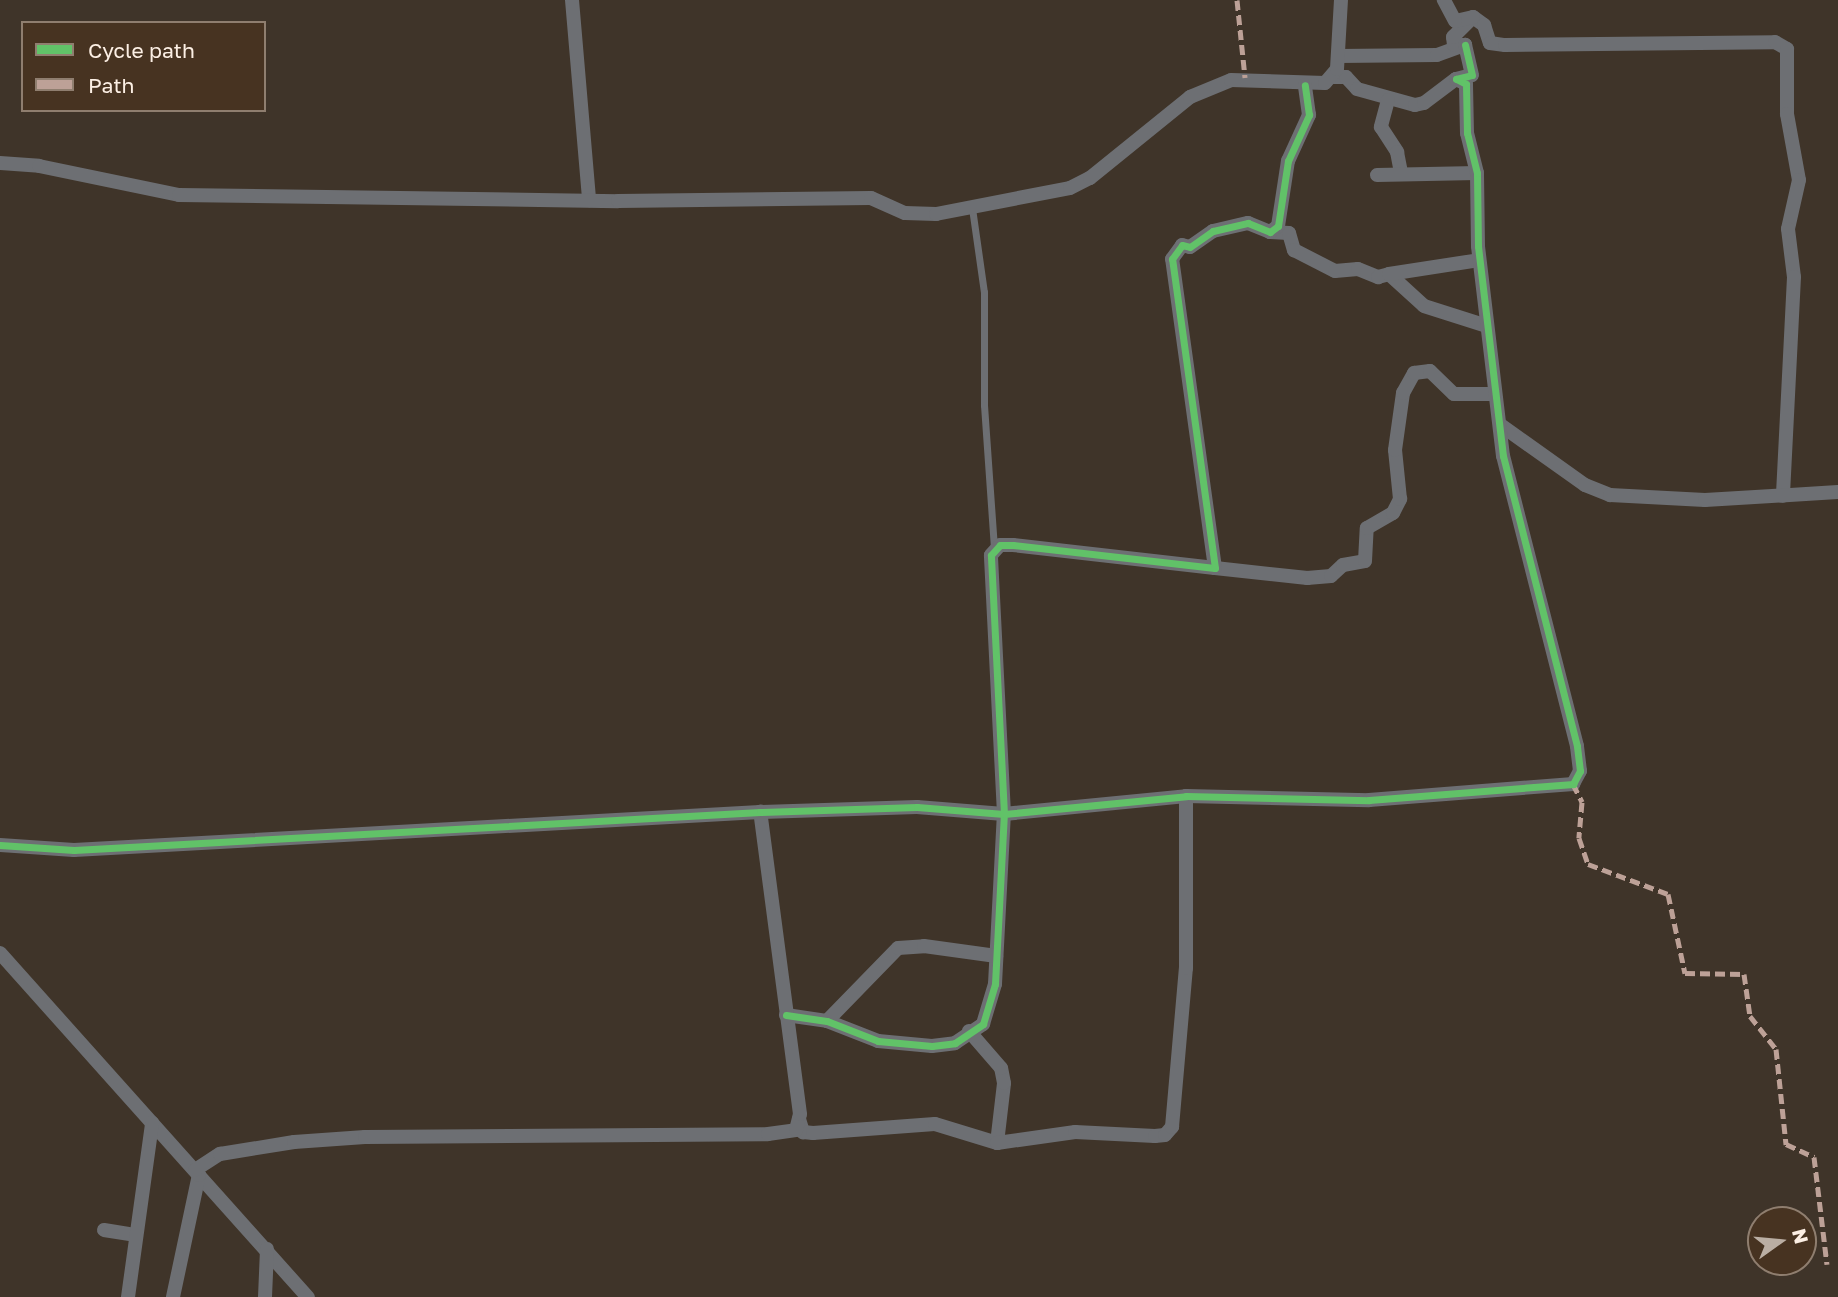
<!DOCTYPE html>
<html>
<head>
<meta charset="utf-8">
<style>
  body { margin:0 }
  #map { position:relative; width:1838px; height:1297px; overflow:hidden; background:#3f3429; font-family:"Golos Text",sans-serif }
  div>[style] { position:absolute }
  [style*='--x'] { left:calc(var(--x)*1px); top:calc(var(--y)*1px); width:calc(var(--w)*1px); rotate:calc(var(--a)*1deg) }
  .service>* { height:7px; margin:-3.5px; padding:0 3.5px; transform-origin:3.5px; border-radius:3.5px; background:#6d6f73 }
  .minor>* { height:14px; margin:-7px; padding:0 7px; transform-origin:7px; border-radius:7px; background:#6d6f73 }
  .quiet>* { height:5px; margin-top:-2.5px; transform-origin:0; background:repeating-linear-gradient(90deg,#bda197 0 10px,transparent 0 15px) }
  .cycleway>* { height:7px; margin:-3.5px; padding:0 3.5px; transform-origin:3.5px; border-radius:3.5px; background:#61c268 }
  span { translate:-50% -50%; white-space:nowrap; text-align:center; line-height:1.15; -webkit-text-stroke:5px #473321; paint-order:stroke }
  .legend { position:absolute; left:21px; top:21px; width:245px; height:91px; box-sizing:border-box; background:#473321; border:2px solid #8f7e6f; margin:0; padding:9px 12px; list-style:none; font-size:21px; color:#fcefe4 }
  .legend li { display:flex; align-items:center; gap:14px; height:35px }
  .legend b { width:35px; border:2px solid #8f7e6f }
  .north { position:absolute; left:1747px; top:1206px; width:70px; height:70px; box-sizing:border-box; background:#473321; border:2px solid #8f7e6f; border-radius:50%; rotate:75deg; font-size:19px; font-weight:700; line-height:28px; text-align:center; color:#fcefe4 }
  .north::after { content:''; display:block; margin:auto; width:24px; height:32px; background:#baaea3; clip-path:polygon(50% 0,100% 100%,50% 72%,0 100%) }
</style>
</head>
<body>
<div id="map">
  <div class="service">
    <i style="--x:972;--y:208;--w:85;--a:81.9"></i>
    <i style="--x:984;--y:292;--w:113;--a:90"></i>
    <i style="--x:984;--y:405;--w:144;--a:86"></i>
  </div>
  <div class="minor">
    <i style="--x:572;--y:0;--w:201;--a:85.1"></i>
    <i style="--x:1473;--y:17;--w:14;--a:36"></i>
    <i style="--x:1484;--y:25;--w:19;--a:72"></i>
    <i style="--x:1490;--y:43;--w:15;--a:8"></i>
    <i style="--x:1505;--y:45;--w:270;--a:-0.6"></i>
    <i style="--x:1775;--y:42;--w:14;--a:30"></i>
    <i style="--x:1787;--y:49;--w:65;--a:90"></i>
    <i style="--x:1787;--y:114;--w:67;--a:79.7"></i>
    <i style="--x:1799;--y:180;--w:50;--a:102.7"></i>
    <i style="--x:1788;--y:229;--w:48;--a:82.9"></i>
    <i style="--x:1794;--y:277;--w:219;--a:92.9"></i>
    <i style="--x:1339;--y:56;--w:98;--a:-0.6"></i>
    <i style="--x:1437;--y:55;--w:30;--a:-20"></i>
    <i style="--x:1465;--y:45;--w:11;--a:180"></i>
    <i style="--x:1454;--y:45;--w:8;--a:-97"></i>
    <i style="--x:1453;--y:37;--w:28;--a:-45"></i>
    <i style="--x:1473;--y:17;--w:18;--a:167"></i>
    <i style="--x:1455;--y:21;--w:24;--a:-118"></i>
    <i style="--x:1333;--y:77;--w:13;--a:0"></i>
    <i style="--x:1346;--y:77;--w:16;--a:47"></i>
    <i style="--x:1357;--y:89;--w:60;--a:15.4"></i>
    <i style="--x:1415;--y:105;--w:9;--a:-13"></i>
    <i style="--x:1424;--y:103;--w:40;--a:-37"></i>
    <i style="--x:1388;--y:100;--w:28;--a:105"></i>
    <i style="--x:1381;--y:127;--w:30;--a:57"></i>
    <i style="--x:1397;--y:152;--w:21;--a:79"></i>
    <i style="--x:0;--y:163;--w:39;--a:4"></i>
    <i style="--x:39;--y:166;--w:143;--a:11.7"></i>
    <i style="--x:179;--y:195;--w:439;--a:0.8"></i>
    <i style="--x:618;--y:201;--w:253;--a:-0.7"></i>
    <i style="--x:871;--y:198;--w:37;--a:24"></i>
    <i style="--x:905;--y:213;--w:31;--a:2"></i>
    <i style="--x:936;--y:214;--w:136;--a:-11"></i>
    <i style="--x:1070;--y:188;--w:22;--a:-27"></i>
    <i style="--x:1090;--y:178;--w:129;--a:-39"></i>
    <i style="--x:1190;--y:97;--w:44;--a:-22.5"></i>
    <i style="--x:1231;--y:80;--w:94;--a:1.8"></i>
    <i style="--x:1325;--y:83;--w:18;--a:-49"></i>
    <i style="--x:1337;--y:69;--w:69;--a:-86.7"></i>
    <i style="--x:1377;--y:175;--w:100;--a:-1.1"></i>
    <i style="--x:1270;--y:232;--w:19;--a:3"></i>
    <i style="--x:1289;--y:233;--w:18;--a:74"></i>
    <i style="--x:1294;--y:250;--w:46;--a:27.1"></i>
    <i style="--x:1335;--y:271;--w:23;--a:-5"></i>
    <i style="--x:1358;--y:269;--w:22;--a:22"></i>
    <i style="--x:1378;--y:277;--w:11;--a:-15"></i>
    <i style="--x:1389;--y:274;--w:47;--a:42.4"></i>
    <i style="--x:1424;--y:306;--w:66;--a:17.6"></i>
    <i style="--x:1389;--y:274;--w:91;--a:-8.8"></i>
    <i style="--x:1502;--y:426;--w:102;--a:35.4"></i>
    <i style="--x:1585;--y:485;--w:27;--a:22"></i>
    <i style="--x:1610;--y:495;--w:95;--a:3"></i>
    <i style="--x:1705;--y:500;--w:133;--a:-3.4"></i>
    <i style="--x:1215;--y:568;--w:93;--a:6.2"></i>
    <i style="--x:1307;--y:578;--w:24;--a:-5"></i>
    <i style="--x:1331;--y:576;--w:16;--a:-43"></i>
    <i style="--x:1343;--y:565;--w:22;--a:-10"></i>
    <i style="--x:1365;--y:561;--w:33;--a:-87"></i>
    <i style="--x:1367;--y:528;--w:30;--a:-30"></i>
    <i style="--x:1393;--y:513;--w:16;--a:-63"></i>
    <i style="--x:1400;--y:499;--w:49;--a:-95.8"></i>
    <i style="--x:1395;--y:450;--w:58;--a:-82"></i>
    <i style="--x:1403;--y:393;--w:23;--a:-61"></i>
    <i style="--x:1414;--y:373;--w:16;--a:-7"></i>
    <i style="--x:1430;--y:371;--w:33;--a:44"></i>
    <i style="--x:1454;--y:394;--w:41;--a:0"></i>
    <i style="--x:0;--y:845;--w:74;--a:3.9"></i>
    <i style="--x:74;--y:850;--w:687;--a:-3.17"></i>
    <i style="--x:760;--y:812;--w:157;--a:-1.8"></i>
    <i style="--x:917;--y:807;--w:87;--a:4.6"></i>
    <i style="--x:1004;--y:814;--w:183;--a:-5.6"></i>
    <i style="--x:1186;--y:796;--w:183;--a:1.3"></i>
    <i style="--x:1369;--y:800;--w:205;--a:-4.5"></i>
    <i style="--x:1573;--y:784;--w:15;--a:-62"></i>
    <i style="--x:1580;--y:771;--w:25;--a:-97"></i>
    <i style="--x:1577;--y:746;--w:299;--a:-104.3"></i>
    <i style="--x:1503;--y:456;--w:211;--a:-96.8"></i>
    <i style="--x:1478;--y:246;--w:73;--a:-90.8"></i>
    <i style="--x:1477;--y:173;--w:41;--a:-104"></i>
    <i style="--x:1467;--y:133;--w:49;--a:-91.2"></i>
    <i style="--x:1466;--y:84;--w:11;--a:-153"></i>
    <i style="--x:1456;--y:79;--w:16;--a:-14"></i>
    <i style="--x:1472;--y:75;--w:31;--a:-103"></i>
    <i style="--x:0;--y:953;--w:462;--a:48.2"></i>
    <i style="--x:786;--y:1015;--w:41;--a:8.3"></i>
    <i style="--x:827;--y:1021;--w:55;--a:21.4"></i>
    <i style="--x:878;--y:1041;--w:54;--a:5.3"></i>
    <i style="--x:932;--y:1046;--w:23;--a:-7"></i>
    <i style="--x:955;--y:1043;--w:34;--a:-34"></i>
    <i style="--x:983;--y:1024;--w:42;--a:-73.3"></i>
    <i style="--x:995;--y:984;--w:170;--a:-87"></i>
    <i style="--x:1004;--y:814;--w:259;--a:-92.9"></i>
    <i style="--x:991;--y:555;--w:13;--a:-48"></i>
    <i style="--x:1000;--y:545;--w:13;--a:0"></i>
    <i style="--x:1013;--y:545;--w:203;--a:6.5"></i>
    <i style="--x:1215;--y:568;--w:312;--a:-97.9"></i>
    <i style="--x:1172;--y:259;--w:17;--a:-54"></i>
    <i style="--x:1182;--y:245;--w:8;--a:14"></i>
    <i style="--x:1190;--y:247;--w:28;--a:-35"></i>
    <i style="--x:1213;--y:231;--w:36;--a:-13"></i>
    <i style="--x:1248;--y:223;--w:24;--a:22"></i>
    <i style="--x:1270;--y:232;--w:10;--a:-37"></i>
    <i style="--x:1278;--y:226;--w:66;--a:-81.3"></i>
    <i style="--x:1288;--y:161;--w:51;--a:-65.5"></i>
    <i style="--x:1309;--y:115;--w:30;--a:-98"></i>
    <i style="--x:827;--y:1021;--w:102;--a:-45.8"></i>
    <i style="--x:898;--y:948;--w:26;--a:-4"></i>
    <i style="--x:924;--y:946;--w:73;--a:7.9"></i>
    <i style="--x:799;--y:1119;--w:14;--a:73"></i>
    <i style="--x:803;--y:1132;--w:10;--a:6"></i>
    <i style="--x:813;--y:1133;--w:122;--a:-4.2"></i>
    <i style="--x:935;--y:1124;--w:65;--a:17"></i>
    <i style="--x:997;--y:1143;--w:60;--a:-83.3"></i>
    <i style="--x:1004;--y:1083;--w:15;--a:-101"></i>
    <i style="--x:1001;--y:1068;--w:49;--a:-130.9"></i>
    <i style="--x:997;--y:1143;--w:79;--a:-8"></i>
    <i style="--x:1075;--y:1132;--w:80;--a:2.9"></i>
    <i style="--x:1155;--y:1136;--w:10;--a:-6"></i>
    <i style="--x:1165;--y:1135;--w:11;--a:-49"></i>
    <i style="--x:1172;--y:1127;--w:160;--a:-85"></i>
    <i style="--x:1186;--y:968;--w:172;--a:-90"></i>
    <i style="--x:104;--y:1230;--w:31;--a:9"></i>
    <i style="--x:128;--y:1297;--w:176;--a:-82.1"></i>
    <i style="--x:173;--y:1297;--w:125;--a:-78"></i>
    <i style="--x:199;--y:1175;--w:6;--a:-129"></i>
    <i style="--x:195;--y:1170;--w:30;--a:-33"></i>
    <i style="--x:220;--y:1154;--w:75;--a:-9.2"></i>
    <i style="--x:294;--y:1142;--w:71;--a:-4"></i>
    <i style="--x:365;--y:1137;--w:403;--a:-0.4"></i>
    <i style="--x:768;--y:1134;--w:28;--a:-8"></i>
    <i style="--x:796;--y:1130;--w:16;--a:-76"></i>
    <i style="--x:800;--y:1114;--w:305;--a:-97.5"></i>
    <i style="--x:265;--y:1297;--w:48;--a:-87.6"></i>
  </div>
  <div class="quiet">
    <i style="--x:1237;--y:0;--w:78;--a:84.1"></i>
    <i style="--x:1573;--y:784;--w:20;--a:63"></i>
    <i style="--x:1582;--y:802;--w:36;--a:95"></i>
    <i style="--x:1579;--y:838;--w:28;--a:71"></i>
    <i style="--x:1588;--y:864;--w:85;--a:20.6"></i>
    <i style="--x:1668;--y:894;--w:81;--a:77.9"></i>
    <i style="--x:1685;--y:973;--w:59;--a:1"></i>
    <i style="--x:1744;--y:974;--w:42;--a:81.9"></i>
    <i style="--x:1750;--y:1016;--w:42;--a:51.8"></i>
    <i style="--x:1776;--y:1049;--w:96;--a:84"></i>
    <i style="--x:1786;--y:1144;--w:31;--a:25"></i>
    <i style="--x:1814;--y:1157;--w:108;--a:83.1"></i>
  </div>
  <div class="cycleway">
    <i style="--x:0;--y:845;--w:74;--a:3.9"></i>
    <i style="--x:74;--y:850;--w:687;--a:-3.17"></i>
    <i style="--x:760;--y:812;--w:157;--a:-1.8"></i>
    <i style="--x:917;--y:807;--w:87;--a:4.6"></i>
    <i style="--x:1004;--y:814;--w:183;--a:-5.6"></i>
    <i style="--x:1186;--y:796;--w:183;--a:1.3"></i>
    <i style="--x:1369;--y:800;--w:205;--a:-4.5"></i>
    <i style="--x:1573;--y:784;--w:15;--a:-62"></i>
    <i style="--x:1580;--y:771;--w:25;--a:-97"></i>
    <i style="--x:1577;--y:746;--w:299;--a:-104.3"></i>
    <i style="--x:1503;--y:456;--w:211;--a:-96.8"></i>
    <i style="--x:1478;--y:246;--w:73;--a:-90.8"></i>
    <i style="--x:1477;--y:173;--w:41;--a:-104"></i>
    <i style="--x:1467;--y:133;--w:49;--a:-91.2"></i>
    <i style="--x:1466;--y:84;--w:11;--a:-153"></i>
    <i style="--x:1456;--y:79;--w:16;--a:-14"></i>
    <i style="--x:1472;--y:75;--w:31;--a:-103"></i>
    <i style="--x:786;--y:1015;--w:41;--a:8.3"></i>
    <i style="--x:827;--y:1021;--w:55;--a:21.4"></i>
    <i style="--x:878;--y:1041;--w:54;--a:5.3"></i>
    <i style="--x:932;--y:1046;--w:23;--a:-7"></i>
    <i style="--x:955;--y:1043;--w:34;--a:-34"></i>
    <i style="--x:983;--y:1024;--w:42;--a:-73.3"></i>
    <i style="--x:995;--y:984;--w:170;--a:-87"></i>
    <i style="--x:1004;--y:814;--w:259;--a:-92.9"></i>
    <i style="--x:991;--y:555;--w:13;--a:-48"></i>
    <i style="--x:1000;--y:545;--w:13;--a:0"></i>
    <i style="--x:1013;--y:545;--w:203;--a:6.5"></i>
    <i style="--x:1215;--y:568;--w:312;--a:-97.9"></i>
    <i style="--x:1172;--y:259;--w:17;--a:-54"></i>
    <i style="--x:1182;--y:245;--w:8;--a:14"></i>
    <i style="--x:1190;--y:247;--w:28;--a:-35"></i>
    <i style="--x:1213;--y:231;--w:36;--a:-13"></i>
    <i style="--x:1248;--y:223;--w:24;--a:22"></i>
    <i style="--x:1270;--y:232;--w:10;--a:-37"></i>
    <i style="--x:1278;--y:226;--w:66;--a:-81.3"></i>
    <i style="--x:1288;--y:161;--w:51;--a:-65.5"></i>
    <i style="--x:1309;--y:115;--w:30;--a:-98"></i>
  </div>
  <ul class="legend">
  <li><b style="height:9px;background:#61c268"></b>Cycle path</li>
  <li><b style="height:9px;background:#bda197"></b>Path</li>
  </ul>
  <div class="north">N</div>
</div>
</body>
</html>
